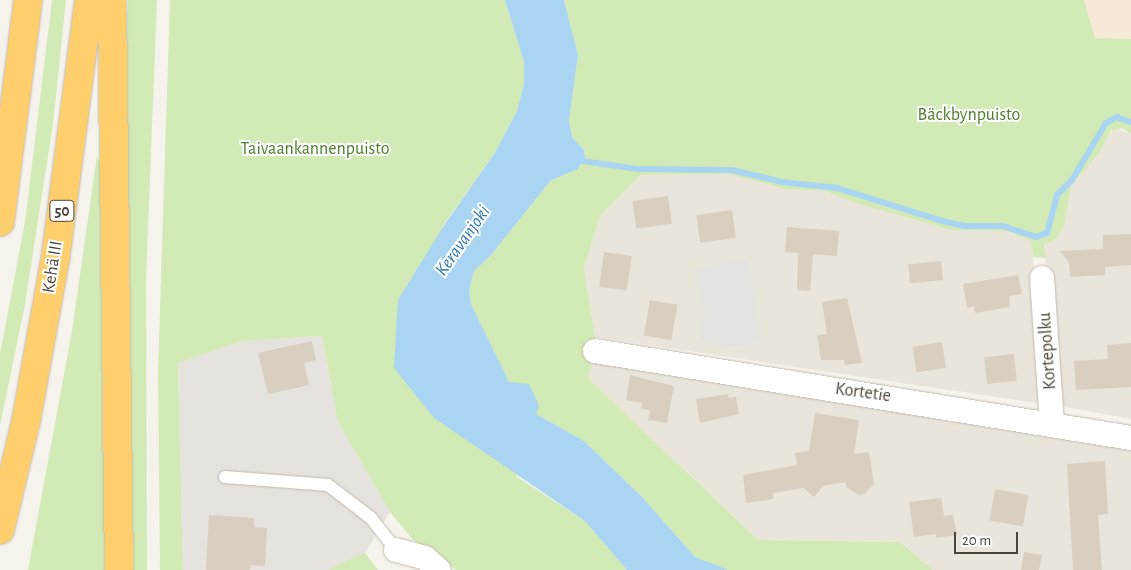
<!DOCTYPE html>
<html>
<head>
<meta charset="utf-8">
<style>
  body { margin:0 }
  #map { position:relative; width:1131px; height:570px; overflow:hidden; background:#f6f3ec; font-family:"Alegreya Sans",sans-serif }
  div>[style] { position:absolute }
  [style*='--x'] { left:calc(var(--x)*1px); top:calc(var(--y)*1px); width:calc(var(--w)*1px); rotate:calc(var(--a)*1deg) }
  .residential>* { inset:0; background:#eae5da }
  .commercial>* { inset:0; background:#f7ead8 }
  .industrial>* { inset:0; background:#e6e2dd }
  .green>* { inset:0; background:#d2eab5 }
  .parking>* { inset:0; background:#e5e3e0 }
  .water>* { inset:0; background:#a9d4f2 }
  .stream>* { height:6px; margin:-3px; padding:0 3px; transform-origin:3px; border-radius:3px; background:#a9d4f2 }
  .building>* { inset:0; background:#d8cfc1; transform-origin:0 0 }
  .roads { filter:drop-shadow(0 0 1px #c2bbae) drop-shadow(0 0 1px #c2bbae) }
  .lane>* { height:12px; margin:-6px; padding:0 6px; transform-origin:6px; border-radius:6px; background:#fff }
  .street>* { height:24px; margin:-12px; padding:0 12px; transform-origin:12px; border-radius:12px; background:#fff }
  .highway>* { height:28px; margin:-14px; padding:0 14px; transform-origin:14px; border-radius:14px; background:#ffcf6e }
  span { translate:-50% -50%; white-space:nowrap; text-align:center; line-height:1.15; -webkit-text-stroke:4px #fff; paint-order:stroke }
  .shield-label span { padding:1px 4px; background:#fff; border:1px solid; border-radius:4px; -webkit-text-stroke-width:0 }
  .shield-label { font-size:16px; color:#4b4439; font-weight:700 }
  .park-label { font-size:18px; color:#4a7f2a }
  .street-label { font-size:18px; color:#4b4439 }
  .water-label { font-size:19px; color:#2e7ab2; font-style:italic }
  .scale { position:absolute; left:954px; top:532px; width:64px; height:22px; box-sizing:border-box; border:2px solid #4b4439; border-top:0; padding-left:6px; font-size:15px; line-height:18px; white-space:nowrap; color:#4b4439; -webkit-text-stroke:4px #fff; paint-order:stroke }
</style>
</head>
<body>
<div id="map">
  <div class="residential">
    <i style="clip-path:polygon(1115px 128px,1131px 134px,1131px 419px,1060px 406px,1044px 245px,1058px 238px,1065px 223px,1071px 186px)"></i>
    <i style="clip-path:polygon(728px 174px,785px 189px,824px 191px,862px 205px,951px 230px,1006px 231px,1032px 241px,1043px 404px,595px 337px,584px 268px,600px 216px,641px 175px)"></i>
    <i style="clip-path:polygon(592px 356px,1131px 450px,1131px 570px,933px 570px,900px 542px,758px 540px,589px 379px)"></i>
  </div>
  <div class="commercial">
    <i style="clip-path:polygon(1084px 0,1131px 0,1131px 39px,1095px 38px)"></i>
  </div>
  <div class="industrial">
    <i style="clip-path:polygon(322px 336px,338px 422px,390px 512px,365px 553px,328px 570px,183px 570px,178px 363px,242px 341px)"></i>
  </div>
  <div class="green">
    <i style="clip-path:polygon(52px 0,66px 0,53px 124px,25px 304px,0 426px,0 354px,25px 222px)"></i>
    <i style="clip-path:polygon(128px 0,157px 0,146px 280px,147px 570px,130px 570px,125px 42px)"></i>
    <i style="clip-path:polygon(170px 0,505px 0,524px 62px,524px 84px,517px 111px,496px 151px,442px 227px,517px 477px,585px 521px,627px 570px,456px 570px,412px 539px,390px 512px,338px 422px,322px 336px,242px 341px,178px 363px,183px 570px,160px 570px,158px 372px)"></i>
    <i style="clip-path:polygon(564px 0,1084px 0,1095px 38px,1131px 39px,1131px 134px,1122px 128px,1111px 131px,1100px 152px,1071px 186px,1065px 223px,1058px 238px,1044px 245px,1046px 258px,1033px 257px,1031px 241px,1006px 231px,951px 230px,862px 205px,824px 191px,785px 189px,728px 174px,641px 175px,600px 216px,584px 268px,595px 337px,589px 379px,758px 540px,900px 542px,933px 570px,729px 570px,695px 557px,643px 498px,584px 441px,536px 414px,509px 383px,471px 304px,469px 291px,474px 271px,491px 255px,551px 180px,578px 169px,585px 157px,584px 150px,572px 137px,569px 121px,578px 55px)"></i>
    <i style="clip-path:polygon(97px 156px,101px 167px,107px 570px,28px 570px,72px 331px)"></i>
    <i style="clip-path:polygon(365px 553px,378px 570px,328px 570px,350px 559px)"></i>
  </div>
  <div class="parking">
    <i style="clip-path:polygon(749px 260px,761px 342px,730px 347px,699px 341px,704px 303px,699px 302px,696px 269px)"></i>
  </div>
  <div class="water">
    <i style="clip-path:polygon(505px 0,564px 0,578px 55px,569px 121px,572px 137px,584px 150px,585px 157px,578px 169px,551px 180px,491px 255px,474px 271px,469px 291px,471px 304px,509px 382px,529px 384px,539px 406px,536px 414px,584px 441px,643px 498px,695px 557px,729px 570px,627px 570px,585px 521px,434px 418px,394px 368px,398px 300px,443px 227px,496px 151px,517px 111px,524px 84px,524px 62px)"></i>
  </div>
  <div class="stream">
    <i style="--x:576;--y:160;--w:63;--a:8.3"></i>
    <i style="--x:638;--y:169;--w:94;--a:0.6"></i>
    <i style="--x:732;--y:170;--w:51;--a:13.5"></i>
    <i style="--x:782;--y:182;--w:55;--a:6.2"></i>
    <i style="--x:837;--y:188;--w:110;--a:17.4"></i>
    <i style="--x:942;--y:221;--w:23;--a:13"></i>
    <i style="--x:964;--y:226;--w:39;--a:0"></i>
    <i style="--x:1003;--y:226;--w:35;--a:18"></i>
    <i style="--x:1036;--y:237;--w:12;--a:-20"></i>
    <i style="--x:1047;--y:233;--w:39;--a:-75"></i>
    <i style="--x:1057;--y:195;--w:21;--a:-45"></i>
    <i style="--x:1072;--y:180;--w:66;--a:-59.2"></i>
    <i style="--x:1106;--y:123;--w:13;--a:-29"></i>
    <i style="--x:1117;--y:117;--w:15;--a:20"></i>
  </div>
  <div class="building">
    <i style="left:668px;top:196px;width:28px;height:36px;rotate:82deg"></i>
    <i style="left:732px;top:210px;width:28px;height:36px;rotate:82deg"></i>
    <i style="clip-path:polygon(787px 227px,839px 231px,837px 256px,813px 254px,810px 291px,797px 290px,798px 253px,785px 252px)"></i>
    <i style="clip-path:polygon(1131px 234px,1131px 265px,1105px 267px,1105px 275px,1070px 277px,1069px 262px,1060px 251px,1103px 249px,1103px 235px)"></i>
    <i style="left:604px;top:252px;width:28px;height:35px;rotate:8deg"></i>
    <i style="left:941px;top:261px;width:19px;height:33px;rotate:84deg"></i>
    <i style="clip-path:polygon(1018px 275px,1022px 294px,1009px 296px,1010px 307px,975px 313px,974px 306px,967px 308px,963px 284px)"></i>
    <i style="clip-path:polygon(847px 298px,862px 363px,845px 365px,844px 360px,821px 360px,817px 335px,827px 334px,822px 302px)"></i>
    <i style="left:650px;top:300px;width:28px;height:36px;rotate:10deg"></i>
    <i style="clip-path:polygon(312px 341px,316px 360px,304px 363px,309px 385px,268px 394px,258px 353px)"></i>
    <i style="left:942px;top:342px;width:26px;height:30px;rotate:81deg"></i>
    <i style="clip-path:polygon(1131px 343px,1131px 387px,1076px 390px,1074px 361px,1108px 359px,1107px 345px)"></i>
    <i style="left:1014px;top:354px;width:27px;height:30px;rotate:84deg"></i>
    <i style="clip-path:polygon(630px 375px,674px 386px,667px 423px,648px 420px,650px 410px,641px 409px,642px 403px,626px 400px)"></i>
    <i style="clip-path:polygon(728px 394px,729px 398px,736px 397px,739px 414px,700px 423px,696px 399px)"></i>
    <i style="clip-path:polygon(815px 413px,859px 420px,854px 454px,869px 452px,874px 484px,864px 494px,859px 495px,846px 487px,846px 482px,823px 486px,814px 497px,803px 488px,773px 493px,774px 499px,746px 503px,743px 475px,797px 465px,795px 453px,809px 451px)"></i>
    <i style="clip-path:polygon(1105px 461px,1108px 514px,1098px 515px,1102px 570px,1073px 570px,1067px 464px)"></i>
    <i style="left:995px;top:489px;width:34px;height:32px;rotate:10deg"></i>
    <i style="clip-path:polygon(941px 498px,944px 516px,953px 515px,957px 535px,936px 538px,936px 534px,914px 537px,909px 502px)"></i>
    <i style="clip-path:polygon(209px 515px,254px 518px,254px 527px,267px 528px,265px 566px,250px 565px,250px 570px,206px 570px)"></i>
    <i style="clip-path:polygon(1024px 552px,1042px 555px,1039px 570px,1021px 570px)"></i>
  </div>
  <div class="roads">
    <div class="lane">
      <i style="--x:225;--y:477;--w:103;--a:4.4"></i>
      <i style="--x:328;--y:485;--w:54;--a:37.5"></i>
      <i style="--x:371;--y:518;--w:41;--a:52"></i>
    </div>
    <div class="street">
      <i style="--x:1042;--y:278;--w:147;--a:86.1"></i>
      <i style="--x:595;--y:351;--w:543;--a:9.22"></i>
      <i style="--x:396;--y:550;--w:30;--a:15"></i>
      <i style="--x:425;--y:558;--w:18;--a:41"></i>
    </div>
    <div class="highway">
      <i style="--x:112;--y:0;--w:570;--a:89.3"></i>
      <i style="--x:0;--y:222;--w:224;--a:-82.8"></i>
      <i style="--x:0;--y:530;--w:112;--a:-76.6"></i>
      <i style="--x:26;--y:421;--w:170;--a:-79.8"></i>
      <i style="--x:56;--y:254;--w:256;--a:-82.6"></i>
    </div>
  </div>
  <div class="shield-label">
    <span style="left:62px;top:211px">50</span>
  </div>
  <div class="park-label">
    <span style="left:969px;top:115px">Bäckbynpuisto</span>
    <span style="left:315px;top:149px">Taivaankannenpuisto</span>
  </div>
  <div class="street-label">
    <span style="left:53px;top:267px;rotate:-81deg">Kehä III</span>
    <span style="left:1048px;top:351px;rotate:-94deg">Kortepolku</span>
    <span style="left:863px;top:393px;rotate:8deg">Kortetie</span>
  </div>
  <div class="water-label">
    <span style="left:463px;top:241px;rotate:-55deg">Keravanjoki</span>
  </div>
  <div class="scale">20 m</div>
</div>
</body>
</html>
